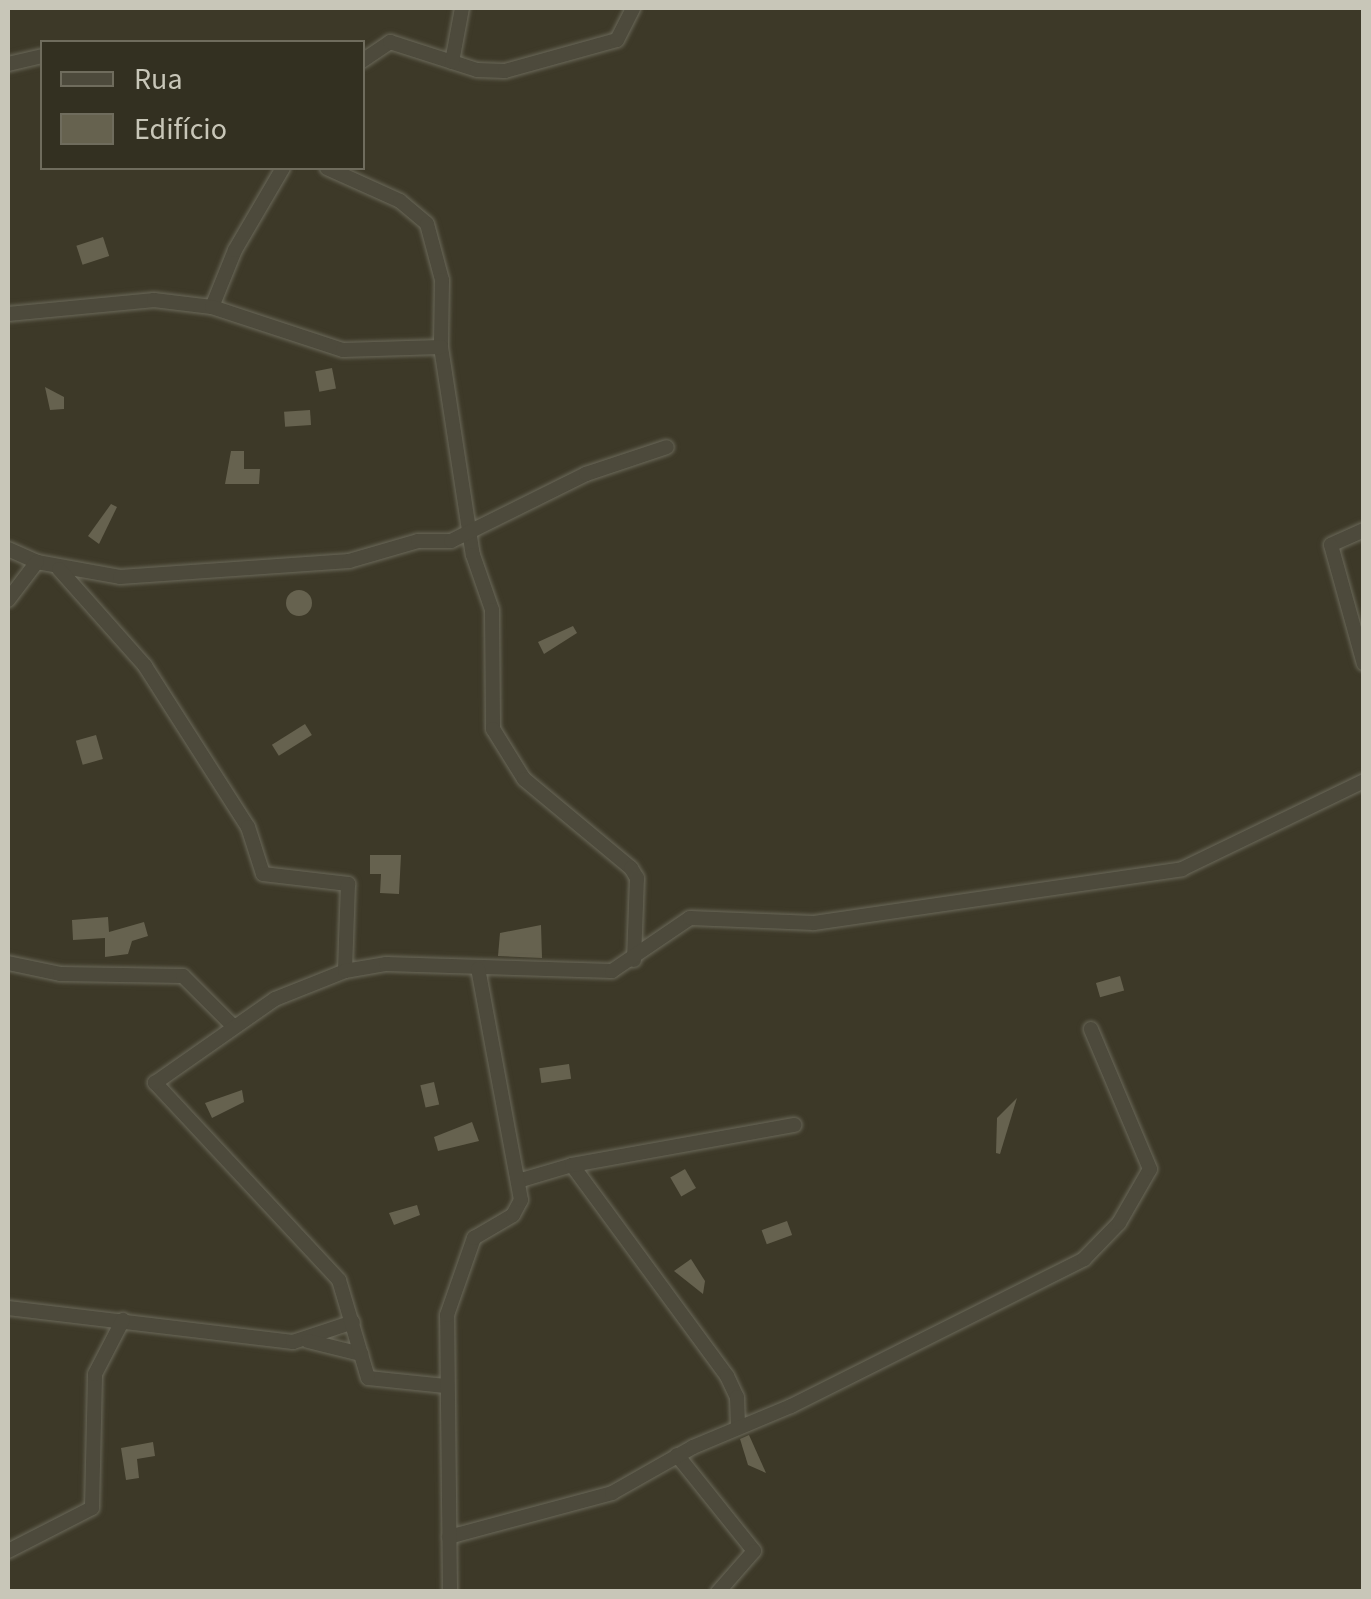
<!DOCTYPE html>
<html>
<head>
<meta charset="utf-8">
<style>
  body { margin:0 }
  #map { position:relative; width:1371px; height:1599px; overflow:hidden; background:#3d3928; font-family:"Source Sans 3",sans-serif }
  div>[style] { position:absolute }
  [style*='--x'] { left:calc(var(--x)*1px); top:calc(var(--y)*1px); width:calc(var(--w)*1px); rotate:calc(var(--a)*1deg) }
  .building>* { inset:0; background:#66624f; transform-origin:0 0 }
  .round { border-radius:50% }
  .roads { filter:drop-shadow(0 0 2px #6b695a) drop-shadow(0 0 2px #6b695a) }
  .minor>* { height:14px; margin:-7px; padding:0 7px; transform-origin:7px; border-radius:7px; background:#4d4a3c }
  span { translate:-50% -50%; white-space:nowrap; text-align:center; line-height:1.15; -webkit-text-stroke:8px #333021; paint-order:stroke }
  .frame { position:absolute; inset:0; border:10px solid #c8c6b8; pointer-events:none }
  .legend { position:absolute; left:40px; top:40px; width:325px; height:130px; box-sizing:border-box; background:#333021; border:2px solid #6f6c5d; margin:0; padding:12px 18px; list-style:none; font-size:30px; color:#c8c6b8 }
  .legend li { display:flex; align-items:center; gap:20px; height:50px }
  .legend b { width:50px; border:2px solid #6f6c5d }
</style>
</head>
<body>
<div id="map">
  <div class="building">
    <i style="left:103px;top:237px;width:20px;height:28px;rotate:72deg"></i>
    <i style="left:332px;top:368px;width:21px;height:17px;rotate:79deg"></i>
    <i style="clip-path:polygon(45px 387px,64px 397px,64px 409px,50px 410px)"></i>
    <i style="left:310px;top:410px;width:15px;height:26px;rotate:86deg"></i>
    <i style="clip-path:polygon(231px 451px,244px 451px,244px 469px,260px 469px,259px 484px,225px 484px)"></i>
    <i style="clip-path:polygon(111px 504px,117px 507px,99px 544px,88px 536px)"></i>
    <i class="round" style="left:286px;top:590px;width:26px;height:26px"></i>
    <i style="clip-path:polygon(573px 626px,577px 633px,544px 654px,538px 642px)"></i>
    <i style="left:305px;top:724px;width:13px;height:39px;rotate:58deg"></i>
    <i style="left:96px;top:735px;width:25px;height:21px;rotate:74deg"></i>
    <i style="clip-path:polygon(370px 855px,401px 855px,399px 894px,380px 893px,381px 874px,370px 874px)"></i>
    <i style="clip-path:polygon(108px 917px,109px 932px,144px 922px,148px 936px,132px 941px,128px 954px,105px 957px,105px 938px,73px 940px,72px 920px)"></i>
    <i style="clip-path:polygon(541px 925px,542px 958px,498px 956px,500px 933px)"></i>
    <i style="left:1120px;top:976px;width:15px;height:25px;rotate:74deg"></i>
    <i style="left:569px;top:1064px;width:15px;height:30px;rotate:82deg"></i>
    <i style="left:434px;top:1082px;width:23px;height:14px;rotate:77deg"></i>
    <i style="clip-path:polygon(242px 1090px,244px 1102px,212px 1118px,205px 1103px)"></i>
    <i style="clip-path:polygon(1017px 1098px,1000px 1154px,996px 1153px,997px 1118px)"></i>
    <i style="clip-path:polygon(472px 1122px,479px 1141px,438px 1151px,434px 1137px)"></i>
    <i style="left:685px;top:1169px;width:22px;height:17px;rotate:60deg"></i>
    <i style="clip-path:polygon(417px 1205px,420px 1215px,394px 1225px,389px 1213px)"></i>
    <i style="left:787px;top:1221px;width:15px;height:27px;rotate:70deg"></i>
    <i style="clip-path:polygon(691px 1259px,705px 1281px,703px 1294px,674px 1271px)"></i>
    <i style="clip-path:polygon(749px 1435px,766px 1473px,748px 1465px,740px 1439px)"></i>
    <i style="clip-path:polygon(153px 1442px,155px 1456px,137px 1459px,139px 1478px,126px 1480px,121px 1448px)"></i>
  </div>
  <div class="roads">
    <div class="minor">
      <i style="--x:362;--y:61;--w:34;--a:-34"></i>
      <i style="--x:390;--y:42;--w:91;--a:17.8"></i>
      <i style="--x:477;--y:70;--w:28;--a:2"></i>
      <i style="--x:505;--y:71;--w:116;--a:-15.5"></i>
      <i style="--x:617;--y:40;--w:36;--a:-63"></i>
      <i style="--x:452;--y:62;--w:55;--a:-79.5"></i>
      <i style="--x:8;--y:64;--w:35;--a:-13"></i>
      <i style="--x:327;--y:168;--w:80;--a:24.3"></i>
      <i style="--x:400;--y:201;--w:35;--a:40"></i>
      <i style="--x:427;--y:224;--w:58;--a:75"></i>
      <i style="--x:442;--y:280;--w:67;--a:90.9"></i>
      <i style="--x:441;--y:347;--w:210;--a:81.3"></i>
      <i style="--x:473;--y:555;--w:58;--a:70.9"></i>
      <i style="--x:492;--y:610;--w:119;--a:89.5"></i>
      <i style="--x:493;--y:729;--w:59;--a:58.2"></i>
      <i style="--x:524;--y:779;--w:139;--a:39.8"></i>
      <i style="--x:631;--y:868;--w:12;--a:59"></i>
      <i style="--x:637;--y:878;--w:82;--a:92.1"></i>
      <i style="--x:212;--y:307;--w:61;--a:-68"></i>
      <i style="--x:235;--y:250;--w:95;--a:-59.7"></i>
      <i style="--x:8;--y:314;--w:147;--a:-5.5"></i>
      <i style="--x:154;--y:300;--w:58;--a:6.9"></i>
      <i style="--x:212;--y:307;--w:138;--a:18.2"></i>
      <i style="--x:343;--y:350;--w:98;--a:-1.8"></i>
      <i style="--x:1364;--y:530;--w:36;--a:156"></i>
      <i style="--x:1331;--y:545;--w:123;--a:74.5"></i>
      <i style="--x:8;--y:549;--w:32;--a:24"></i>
      <i style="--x:37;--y:562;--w:84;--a:10.2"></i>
      <i style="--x:120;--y:577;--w:230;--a:-4"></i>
      <i style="--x:349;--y:561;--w:72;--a:-16.2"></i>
      <i style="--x:418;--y:541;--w:33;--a:0"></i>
      <i style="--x:451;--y:541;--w:151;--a:-26.4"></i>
      <i style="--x:586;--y:474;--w:85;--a:-18.4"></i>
      <i style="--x:59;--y:569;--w:130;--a:48.4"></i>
      <i style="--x:145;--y:666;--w:191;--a:57.4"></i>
      <i style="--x:248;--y:827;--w:49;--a:72.3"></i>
      <i style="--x:263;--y:874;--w:86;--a:6.7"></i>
      <i style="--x:348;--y:884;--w:87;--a:92"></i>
      <i style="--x:8;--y:600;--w:48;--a:-52.7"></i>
      <i style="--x:8;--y:963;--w:53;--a:11.9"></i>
      <i style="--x:60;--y:974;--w:123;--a:0.9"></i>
      <i style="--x:183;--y:976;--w:72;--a:45"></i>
      <i style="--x:572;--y:1165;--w:262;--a:53.7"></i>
      <i style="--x:727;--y:1376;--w:23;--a:65"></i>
      <i style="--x:737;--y:1397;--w:29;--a:88"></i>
      <i style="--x:518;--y:1181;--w:56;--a:-16.5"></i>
      <i style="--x:572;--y:1165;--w:226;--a:-10.2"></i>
      <i style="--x:8;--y:1308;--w:287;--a:6.8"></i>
      <i style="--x:293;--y:1342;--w:63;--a:-18.4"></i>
      <i style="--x:308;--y:1341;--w:55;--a:13.8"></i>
      <i style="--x:445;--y:1386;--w:77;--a:-174.1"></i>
      <i style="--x:368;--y:1378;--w:102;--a:-106.5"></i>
      <i style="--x:339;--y:1280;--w:270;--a:-133"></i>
      <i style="--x:155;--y:1083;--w:146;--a:-35"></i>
      <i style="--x:275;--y:999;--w:75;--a:-21.8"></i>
      <i style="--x:345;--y:971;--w:42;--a:-9.7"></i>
      <i style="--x:386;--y:964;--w:226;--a:1.8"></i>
      <i style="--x:612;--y:971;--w:94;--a:-34.2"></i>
      <i style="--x:690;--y:918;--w:124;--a:2.3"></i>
      <i style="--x:814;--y:923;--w:372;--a:-8.3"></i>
      <i style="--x:1182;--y:869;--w:202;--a:-25.8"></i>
      <i style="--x:677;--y:1455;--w:123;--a:51.3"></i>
      <i style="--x:754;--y:1551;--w:55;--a:131.3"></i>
      <i style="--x:449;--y:1537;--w:169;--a:-15.1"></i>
      <i style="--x:612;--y:1493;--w:93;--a:-29.6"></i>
      <i style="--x:693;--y:1447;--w:106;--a:-22.7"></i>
      <i style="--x:791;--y:1406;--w:328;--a:-26.6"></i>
      <i style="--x:1084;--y:1259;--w:50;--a:-45.8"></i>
      <i style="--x:1119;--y:1223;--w:62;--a:-60.1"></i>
      <i style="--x:1150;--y:1169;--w:152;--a:-112.9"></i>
      <i style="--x:8;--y:1551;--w:94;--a:-27.1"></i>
      <i style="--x:92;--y:1508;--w:134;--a:-88.7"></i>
      <i style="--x:95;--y:1374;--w:61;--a:-62.6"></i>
      <i style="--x:450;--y:1592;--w:277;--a:-90.6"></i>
      <i style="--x:447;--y:1315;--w:82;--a:-70.7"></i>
      <i style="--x:474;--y:1238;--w:45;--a:-30.5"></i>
      <i style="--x:513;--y:1215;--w:17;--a:-62"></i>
      <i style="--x:521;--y:1200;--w:235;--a:-100.5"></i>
    </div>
  </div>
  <div class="frame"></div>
  <ul class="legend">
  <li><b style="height:12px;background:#4d4a3c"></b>Rua</li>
  <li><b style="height:28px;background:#66624f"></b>Edifício</li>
  </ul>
</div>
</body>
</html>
